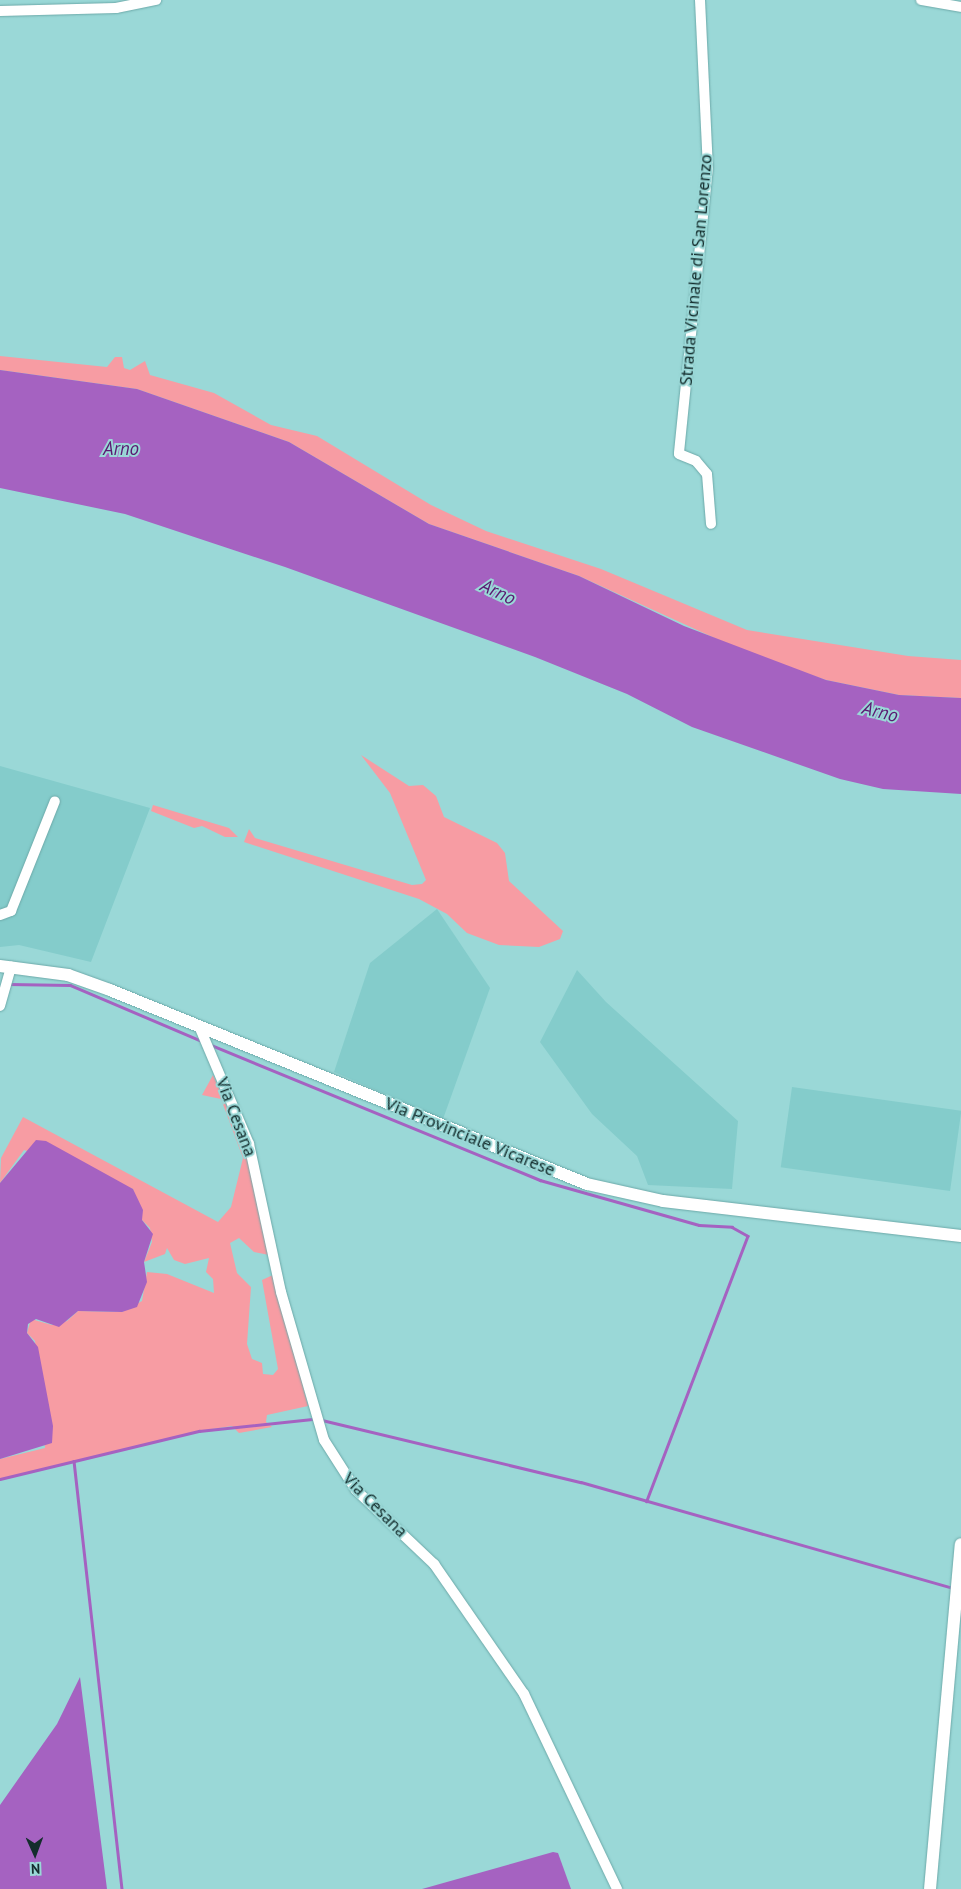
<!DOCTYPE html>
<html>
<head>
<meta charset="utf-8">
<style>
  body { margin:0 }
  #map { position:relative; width:961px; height:1889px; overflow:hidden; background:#9ad8d7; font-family:"PT Sans",sans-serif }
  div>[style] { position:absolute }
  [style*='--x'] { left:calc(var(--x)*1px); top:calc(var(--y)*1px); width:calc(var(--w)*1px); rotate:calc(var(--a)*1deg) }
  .built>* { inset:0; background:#84cccb; transform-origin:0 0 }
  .green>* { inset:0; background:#f79ca3 }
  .water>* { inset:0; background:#a562c1 }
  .stream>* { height:2.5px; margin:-1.25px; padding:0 1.25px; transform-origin:1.25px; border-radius:1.25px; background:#a562c1 }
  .roads { filter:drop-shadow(0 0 1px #6da9a9) drop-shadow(0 0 1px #6da9a9) }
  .minor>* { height:10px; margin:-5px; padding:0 5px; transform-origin:5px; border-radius:5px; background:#fff }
  .major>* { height:12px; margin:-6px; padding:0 6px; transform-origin:6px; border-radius:6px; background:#fff }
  span { translate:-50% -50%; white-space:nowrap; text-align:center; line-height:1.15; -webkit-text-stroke:4px #9ad8d7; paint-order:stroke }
  .street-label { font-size:18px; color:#142d2d }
  .water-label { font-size:19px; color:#5a1a71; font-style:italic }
  .north { position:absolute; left:10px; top:1829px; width:50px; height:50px; -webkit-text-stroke:4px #9ad8d7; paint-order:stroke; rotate:178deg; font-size:14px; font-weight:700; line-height:20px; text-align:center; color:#142d2d }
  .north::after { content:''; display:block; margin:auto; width:18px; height:22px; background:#142d2d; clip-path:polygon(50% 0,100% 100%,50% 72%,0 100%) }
</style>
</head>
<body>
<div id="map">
  <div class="built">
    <i style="clip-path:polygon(0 766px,150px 808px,91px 962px,19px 945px,0 947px)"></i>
    <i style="clip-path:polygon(437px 909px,490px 988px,443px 1119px,334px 1072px,370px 963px)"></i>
    <i style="clip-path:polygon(577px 970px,606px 1002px,738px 1121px,732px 1189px,648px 1185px,637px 1156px,592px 1114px,540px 1042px)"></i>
    <i style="left:792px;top:1087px;width:171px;height:81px;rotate:8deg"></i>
  </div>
  <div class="green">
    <i style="clip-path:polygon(0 356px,107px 367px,115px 357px,122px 357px,124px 368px,130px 370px,145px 361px,150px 375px,214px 393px,271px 425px,317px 436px,431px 505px,486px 531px,601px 569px,747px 630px,908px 656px,961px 660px,961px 698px,899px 695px,826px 680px,743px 651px,579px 576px,429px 524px,289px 442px,137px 389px,0 370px)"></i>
    <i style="clip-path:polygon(361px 755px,409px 786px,423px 785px,436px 796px,444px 817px,497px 843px,505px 853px,509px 881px,563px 931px,560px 939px,539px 947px,499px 945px,467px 933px,447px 914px,419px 899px,244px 842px,249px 829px,255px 838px,412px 885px,422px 884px,426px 880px,390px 793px)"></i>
    <i style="clip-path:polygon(153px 805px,229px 828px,238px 837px,225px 837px,202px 826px,194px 828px,151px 811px)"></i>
    <i style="clip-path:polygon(213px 1075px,247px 1154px,269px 1255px,254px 1252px,239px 1238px,230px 1243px,237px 1273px,251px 1287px,247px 1344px,252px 1359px,262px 1363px,263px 1374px,273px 1375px,278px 1369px,262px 1280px,275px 1274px,308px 1406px,267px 1415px,266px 1422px,272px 1427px,239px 1433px,232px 1426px,199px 1431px,0 1479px,0 1459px,45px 1448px,35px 1341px,27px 1333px,31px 1319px,52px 1325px,67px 1321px,78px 1311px,122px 1312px,142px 1301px,147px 1272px,167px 1274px,214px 1293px,213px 1279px,206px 1272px,209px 1258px,185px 1264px,174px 1260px,167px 1248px,165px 1254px,144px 1262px,152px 1242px,150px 1228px,142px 1220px,133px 1189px,24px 1150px,0 1183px,1px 1158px,23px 1117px,218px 1222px,231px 1207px,243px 1158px,221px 1099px,202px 1095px)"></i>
  </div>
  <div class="water">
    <i style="clip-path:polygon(0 370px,137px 389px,289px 442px,429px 524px,579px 576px,684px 626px,826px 680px,899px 695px,961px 698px,961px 794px,883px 789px,840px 779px,692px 727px,627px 694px,535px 657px,285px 567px,125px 514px,0 488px)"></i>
    <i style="clip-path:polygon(36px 1140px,46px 1141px,133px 1189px,143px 1210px,142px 1220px,153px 1234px,144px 1262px,147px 1282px,137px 1307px,122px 1312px,78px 1311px,59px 1327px,36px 1319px,28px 1324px,27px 1333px,38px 1347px,53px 1426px,52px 1443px,0 1459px,0 1183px)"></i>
    <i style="clip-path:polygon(80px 1677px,107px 1889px,0 1889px,0 1805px,57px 1724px)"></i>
    <i style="clip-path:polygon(553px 1852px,558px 1853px,571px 1889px,422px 1889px)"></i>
  </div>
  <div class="stream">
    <i style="--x:9;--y:984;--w:61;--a:0.9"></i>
    <i style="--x:70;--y:985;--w:143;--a:23"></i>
    <i style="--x:211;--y:1045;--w:356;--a:22.3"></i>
    <i style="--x:540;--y:1180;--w:165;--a:15.8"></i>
    <i style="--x:699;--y:1225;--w:33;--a:3"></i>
    <i style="--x:732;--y:1227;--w:18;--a:29"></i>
    <i style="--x:748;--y:1236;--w:284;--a:110.9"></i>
    <i style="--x:322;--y:1420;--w:266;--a:13.5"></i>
    <i style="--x:581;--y:1482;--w:386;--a:15.9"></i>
    <i style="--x:74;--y:1461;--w:431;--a:83.6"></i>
    <i style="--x:0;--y:1479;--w:205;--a:-13.6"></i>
    <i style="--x:199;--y:1431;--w:116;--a:-6"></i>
  </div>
  <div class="roads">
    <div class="minor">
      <i style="--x:700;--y:0;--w:167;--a:87.3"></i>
      <i style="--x:708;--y:167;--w:288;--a:95.8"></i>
      <i style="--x:679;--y:454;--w:18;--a:22"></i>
      <i style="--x:696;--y:461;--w:17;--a:50"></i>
      <i style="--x:707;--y:474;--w:50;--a:85.4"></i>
      <i style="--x:921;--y:0;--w:41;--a:9.9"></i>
      <i style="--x:0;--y:11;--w:116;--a:-1.5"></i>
      <i style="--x:116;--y:8;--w:41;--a:-11.3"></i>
      <i style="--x:0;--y:915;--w:12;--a:-20"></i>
      <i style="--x:11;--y:911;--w:118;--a:-68.2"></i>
      <i style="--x:0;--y:1006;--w:41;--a:-74.2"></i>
      <i style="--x:199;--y:1026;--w:128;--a:67"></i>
      <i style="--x:249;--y:1144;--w:151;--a:77.8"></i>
      <i style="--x:281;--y:1292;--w:154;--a:73.8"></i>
      <i style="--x:324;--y:1440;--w:59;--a:57.4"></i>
      <i style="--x:356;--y:1490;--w:108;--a:43.5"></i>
      <i style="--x:434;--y:1564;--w:158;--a:55.3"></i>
      <i style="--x:524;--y:1694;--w:216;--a:64.5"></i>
    </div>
    <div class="major">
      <i style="--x:0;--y:966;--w:69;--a:7.5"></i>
      <i style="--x:68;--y:975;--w:45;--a:19.7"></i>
      <i style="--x:110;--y:990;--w:515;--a:22.13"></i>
      <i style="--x:587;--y:1184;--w:78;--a:12.6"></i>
      <i style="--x:663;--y:1201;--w:300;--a:6.7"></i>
      <i style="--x:930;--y:1889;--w:346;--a:-84.9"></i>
    </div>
  </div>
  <div class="street-label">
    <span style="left:696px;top:270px;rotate:-85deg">Strada Vicinale di San Lorenzo</span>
    <span style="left:236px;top:1117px;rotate:69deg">Via Cesana</span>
    <span style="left:470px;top:1137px;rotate:22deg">Via Provinciale Vicarese</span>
    <span style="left:375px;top:1505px;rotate:45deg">Via Cesana</span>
  </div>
  <div class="water-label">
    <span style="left:121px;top:449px">Arno</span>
    <span style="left:498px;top:592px;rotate:25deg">Arno</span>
    <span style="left:880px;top:712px;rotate:14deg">Arno</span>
  </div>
  <div class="north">N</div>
</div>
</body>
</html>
